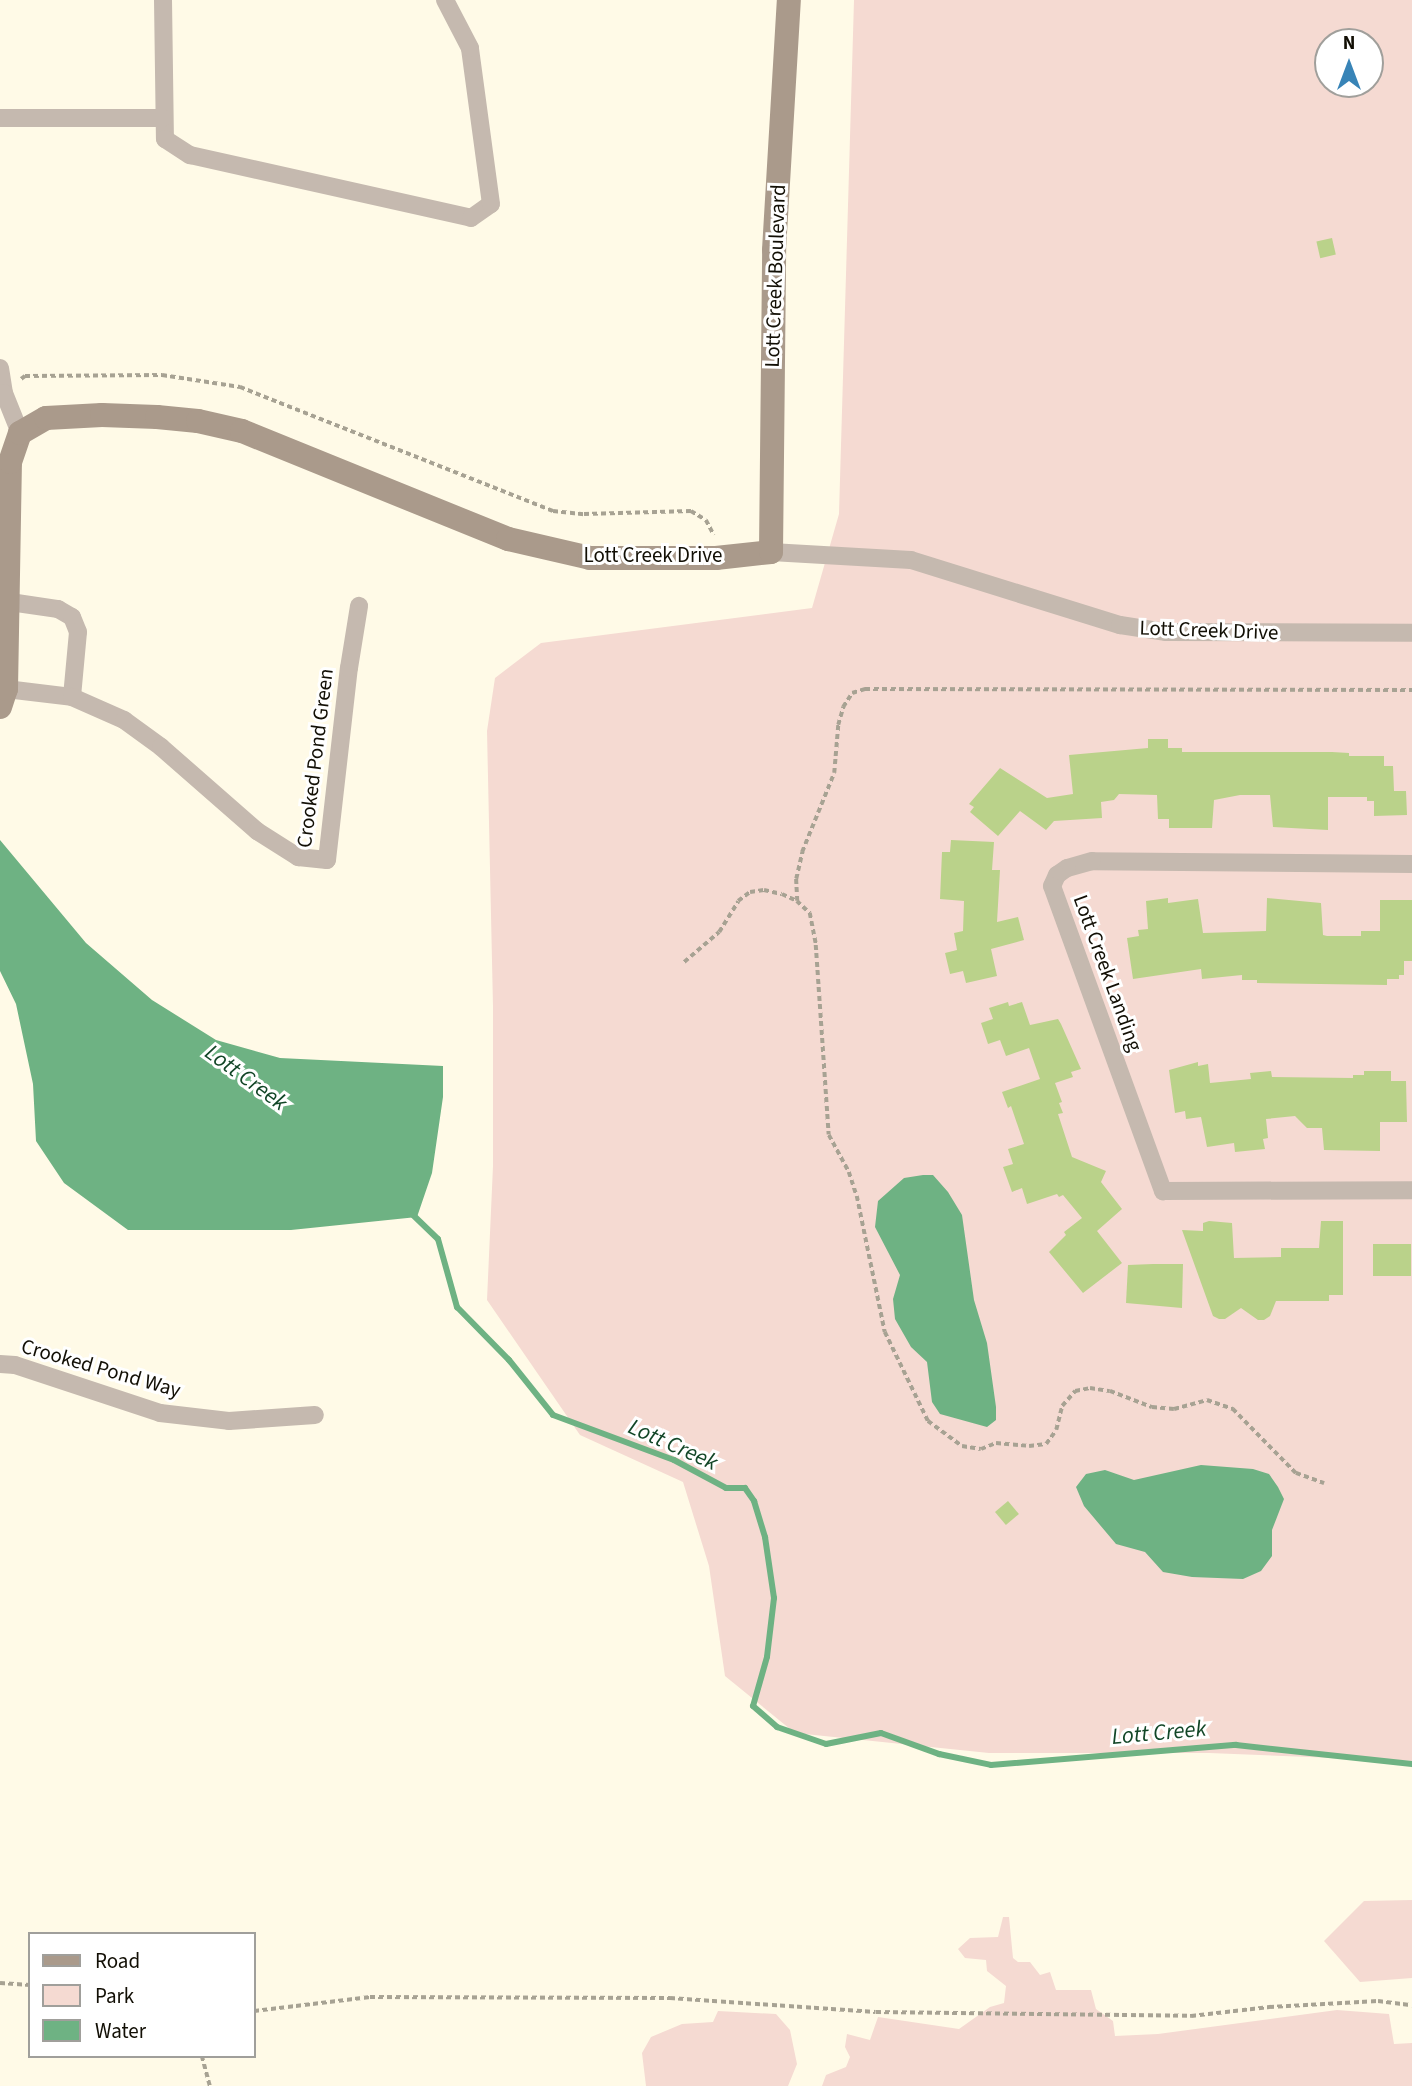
<!DOCTYPE html>
<html>
<head>
<meta charset="utf-8">
<style>
  body { margin:0 }
  #map { position:relative; width:1412px; height:2086px; overflow:hidden; background:#fffae7; font-family:"Source Sans 3",sans-serif }
  div>[style] { position:absolute }
  [style*='--x'] { left:calc(var(--x)*1px); top:calc(var(--y)*1px); width:calc(var(--w)*1px); rotate:calc(var(--a)*1deg) }
  .green>* { inset:0; background:#f5dad2 }
  .water>* { inset:0; background:#6eb283 }
  .stream>* { height:6px; margin:-3px; padding:0 3px; transform-origin:3px; border-radius:3px; background:#6eb283 }
  .building>* { inset:0; background:#bad28a; transform-origin:0 0 }
  .path>* { height:3.5px; margin-top:-1.75px; transform-origin:0; background:repeating-linear-gradient(90deg,#a7a293 0 5px,transparent 0 8.5px) }
  .street>* { height:18px; margin:-9px; padding:0 9px; transform-origin:9px; border-radius:9px; background:#c5b9af }
  .secondary>* { height:24px; margin:-12px; padding:0 12px; transform-origin:12px; border-radius:12px; background:#aa9a8b }
  span { translate:-50% -50%; white-space:nowrap; text-align:center; line-height:1.15; -webkit-text-stroke:6px #fff; paint-order:stroke }
  .street-label { font-size:21px; color:#120f05 }
  .water-label { font-size:23px; color:#124627; font-style:italic }
  .legend { position:absolute; left:28px; top:1932px; width:228px; height:126px; box-sizing:border-box; background:#fff; border:2px solid #a09f9b; margin:0; padding:9px 12px; list-style:none; font-size:21px; color:#120f05 }
  .legend li { display:flex; align-items:center; gap:14px; height:35px }
  .legend b { width:35px; border:2px solid #a09f9b }
  .north { position:absolute; left:1314px; top:28px; width:70px; height:70px; box-sizing:border-box; background:#fff; border:2px solid #a09f9b; border-radius:50%; rotate:0deg; font-size:19px; font-weight:700; line-height:28px; text-align:center; color:#120f05 }
  .north::after { content:''; display:block; margin:auto; width:24px; height:32px; background:#3884b7; clip-path:polygon(50% 0,100% 100%,50% 72%,0 100%) }
</style>
</head>
<body>
<div id="map">
  <div class="green">
    <i style="clip-path:polygon(evenodd,854px 0,1412px 0,1412px 1761px,1209px 1753px,989px 1753px,795px 1733px,725px 1676px,709px 1566px,683px 1482px,580px 1435px,487px 1300px,493px 1166px,493px 1007px,487px 731px,495px 678px,541px 643px,812px 608px,839px 514px,854px 0,1328px 42px,1370px 42px,1370px 84px,1328px 84px,1328px 42px)"></i>
    <i style="clip-path:polygon(1412px 1900px,1412px 1978px,1360px 1982px,1324px 1941px,1364px 1901px)"></i>
    <i style="clip-path:polygon(1003px 1917px,1009px 1917px,1013px 1958px,1018px 1962px,1030px 1962px,1040px 1975px,1050px 1972px,1056px 1990px,1091px 1990px,1096px 2009px,1113px 2021px,1115px 2036px,1158px 2034px,1337px 2010px,1389px 2014px,1394px 2044px,1412px 2043px,1412px 2086px,822px 2086px,826px 2075px,846px 2067px,850px 2057px,845px 2047px,847px 2034px,870px 2040px,878px 2017px,959px 2029px,990px 2007px,1004px 2003px,1006px 1986px,987px 1971px,986px 1960px,965px 1958px,958px 1949px,970px 1938px,998px 1937px)"></i>
    <i style="clip-path:polygon(718px 2011px,776px 2014px,790px 2030px,797px 2064px,788px 2086px,646px 2086px,642px 2053px,651px 2037px,682px 2024px,713px 2022px)"></i>
  </div>
  <div class="water">
    <i style="clip-path:polygon(0 840px,86px 943px,152px 1000px,216px 1040px,280px 1058px,443px 1066px,443px 1097px,432px 1173px,417px 1217px,291px 1230px,128px 1230px,64px 1183px,36px 1141px,33px 1084px,16px 1004px,0 971px)"></i>
    <i style="clip-path:polygon(923px 1175px,933px 1175px,948px 1192px,962px 1215px,974px 1300px,987px 1343px,996px 1407px,996px 1420px,987px 1427px,940px 1414px,932px 1402px,927px 1362px,911px 1347px,895px 1319px,893px 1299px,900px 1275px,875px 1227px,878px 1201px,904px 1178px)"></i>
    <i style="clip-path:polygon(1201px 1465px,1253px 1469px,1269px 1474px,1278px 1487px,1284px 1499px,1272px 1530px,1272px 1556px,1261px 1571px,1243px 1579px,1192px 1577px,1163px 1572px,1145px 1552px,1116px 1544px,1084px 1506px,1076px 1487px,1086px 1474px,1105px 1470px,1134px 1480px)"></i>
  </div>
  <div class="stream">
    <i style="--x:412;--y:1214;--w:36;--a:44"></i>
    <i style="--x:438;--y:1239;--w:71;--a:74.4"></i>
    <i style="--x:457;--y:1307;--w:74;--a:45.5"></i>
    <i style="--x:509;--y:1360;--w:70;--a:51.3"></i>
    <i style="--x:553;--y:1415;--w:129;--a:20.4"></i>
    <i style="--x:674;--y:1460;--w:59;--a:28.3"></i>
    <i style="--x:726;--y:1488;--w:19;--a:0"></i>
    <i style="--x:745;--y:1488;--w:16;--a:55"></i>
    <i style="--x:754;--y:1501;--w:38;--a:73"></i>
    <i style="--x:765;--y:1537;--w:62;--a:81.6"></i>
    <i style="--x:774;--y:1598;--w:59;--a:96.8"></i>
    <i style="--x:767;--y:1657;--w:51;--a:105.9"></i>
    <i style="--x:753;--y:1706;--w:32;--a:41"></i>
    <i style="--x:777;--y:1727;--w:52;--a:19.1"></i>
    <i style="--x:826;--y:1744;--w:56;--a:-11.3"></i>
    <i style="--x:881;--y:1733;--w:62;--a:19.9"></i>
    <i style="--x:939;--y:1754;--w:53;--a:11.9"></i>
    <i style="--x:991;--y:1765;--w:246;--a:-4.7"></i>
    <i style="--x:1236;--y:1745;--w:177;--a:6.2"></i>
  </div>
  <div class="building">
    <i style="left:1332px;top:238px;width:17px;height:16px;rotate:77deg"></i>
    <i style="clip-path:polygon(1148px 739px,1168px 739px,1168px 748px,1182px 748px,1182px 752px,1332px 752px,1349px 753px,1349px 756px,1384px 756px,1384px 766px,1393px 766px,1394px 791px,1406px 791px,1407px 815px,1374px 816px,1374px 801px,1367px 801px,1367px 797px,1328px 797px,1328px 830px,1273px 827px,1270px 795px,1240px 795px,1214px 800px,1212px 828px,1169px 828px,1169px 819px,1158px 819px,1157px 795px,1119px 794px,1114px 800px,1101px 802px,1102px 818px,1054px 821px,1046px 830px,1020px 811px,998px 836px,970px 812px,974px 807px,969px 804px,1000px 768px,1047px 798px,1073px 794px,1069px 755px,1148px 748px)"></i>
    <i style="clip-path:polygon(951px 840px,994px 842px,992px 870px,1000px 870px,997px 922px,1018px 917px,1024px 940px,991px 949px,997px 976px,966px 983px,963px 971px,950px 974px,945px 953px,957px 950px,954px 933px,963px 931px,964px 901px,940px 899px,942px 852px,950px 852px)"></i>
    <i style="clip-path:polygon(1168px 898px,1168px 903px,1198px 899px,1203px 933px,1266px 931px,1267px 898px,1321px 903px,1323px 935px,1327px 936px,1361px 936px,1361px 931px,1380px 931px,1380px 900px,1412px 900px,1412px 961px,1404px 961px,1404px 975px,1399px 975px,1399px 979px,1387px 979px,1387px 985px,1257px 983px,1257px 980px,1242px 980px,1242px 975px,1202px 979px,1201px 969px,1133px 979px,1127px 938px,1139px 936px,1138px 930px,1148px 929px,1146px 901px)"></i>
    <i style="clip-path:polygon(1008px 1002px,1009px 1006px,1022px 1002px,1030px 1025px,1058px 1019px,1061px 1024px,1081px 1069px,1071px 1072px,1073px 1077px,1055px 1083px,1062px 1102px,1059px 1103px,1063px 1113px,1058px 1114px,1072px 1157px,1106px 1171px,1101px 1182px,1122px 1209px,1097px 1231px,1122px 1263px,1083px 1293px,1049px 1252px,1066px 1235px,1064px 1232px,1082px 1218px,1063px 1195px,1059px 1197px,1057px 1194px,1027px 1204px,1022px 1188px,1012px 1192px,1003px 1167px,1013px 1164px,1008px 1149px,1024px 1144px,1011px 1106px,1008px 1108px,1002px 1092px,1040px 1079px,1029px 1048px,1006px 1056px,1000px 1040px,988px 1044px,981px 1023px,993px 1019px,989px 1008px)"></i>
    <i style="clip-path:polygon(1198px 1062px,1198px 1066px,1208px 1064px,1210px 1083px,1251px 1079px,1250px 1073px,1271px 1071px,1272px 1077px,1353px 1078px,1353px 1075px,1364px 1075px,1364px 1071px,1391px 1071px,1391px 1081px,1406px 1081px,1407px 1122px,1380px 1122px,1380px 1151px,1324px 1150px,1322px 1128px,1307px 1128px,1295px 1116px,1266px 1119px,1268px 1138px,1263px 1139px,1265px 1149px,1235px 1152px,1234px 1143px,1207px 1147px,1201px 1117px,1186px 1119px,1185px 1111px,1175px 1113px,1169px 1070px)"></i>
    <i style="clip-path:polygon(1209px 1221px,1232px 1223px,1234px 1258px,1281px 1257px,1281px 1248px,1319px 1248px,1321px 1221px,1343px 1221px,1343px 1295px,1329px 1295px,1329px 1301px,1276px 1301px,1270px 1316px,1264px 1320px,1258px 1320px,1241px 1308px,1225px 1319px,1219px 1319px,1213px 1316px,1182px 1230px,1203px 1231px,1203px 1223px)"></i>
    <i style="left:1373px;top:1244px;width:38px;height:32px"></i>
    <i style="clip-path:polygon(1153px 1264px,1183px 1264px,1182px 1308px,1126px 1303px,1128px 1265px)"></i>
    <i style="left:1008px;top:1501px;width:17px;height:17px;rotate:50deg"></i>
  </div>
  <div class="path">
    <i style="--x:21;--y:379;--w:5;--a:-37"></i>
    <i style="--x:25;--y:376;--w:137;--a:-0.4"></i>
    <i style="--x:162;--y:375;--w:79;--a:8.7"></i>
    <i style="--x:240;--y:387;--w:337;--a:21.6"></i>
    <i style="--x:553;--y:511;--w:31;--a:6"></i>
    <i style="--x:584;--y:514;--w:107;--a:-1.6"></i>
    <i style="--x:691;--y:511;--w:17;--a:31"></i>
    <i style="--x:706;--y:520;--w:17;--a:62"></i>
    <i style="--x:797;--y:901;--w:22;--a:-93"></i>
    <i style="--x:796;--y:879;--w:28;--a:-77"></i>
    <i style="--x:802;--y:852;--w:85;--a:-67.9"></i>
    <i style="--x:834;--y:773;--w:48;--a:-85.2"></i>
    <i style="--x:838;--y:725;--w:19;--a:-74"></i>
    <i style="--x:843;--y:707;--w:17;--a:-57"></i>
    <i style="--x:852;--y:693;--w:14;--a:-17"></i>
    <i style="--x:865;--y:689;--w:547;--a:0.1"></i>
    <i style="--x:684;--y:962;--w:46;--a:-40.6"></i>
    <i style="--x:719;--y:932;--w:36;--a:-58"></i>
    <i style="--x:738;--y:901;--w:15;--a:-37"></i>
    <i style="--x:750;--y:892;--w:14;--a:-8"></i>
    <i style="--x:764;--y:890;--w:18;--a:13"></i>
    <i style="--x:782;--y:894;--w:17;--a:25"></i>
    <i style="--x:797;--y:901;--w:18;--a:43"></i>
    <i style="--x:810;--y:913;--w:33;--a:79"></i>
    <i style="--x:816;--y:945;--w:190;--a:86.1"></i>
    <i style="--x:829;--y:1135;--w:42;--a:61.6"></i>
    <i style="--x:849;--y:1172;--w:25;--a:72"></i>
    <i style="--x:857;--y:1196;--w:139;--a:78.4"></i>
    <i style="--x:885;--y:1332;--w:99;--a:64.2"></i>
    <i style="--x:928;--y:1421;--w:42;--a:36.3"></i>
    <i style="--x:962;--y:1446;--w:19;--a:9"></i>
    <i style="--x:981;--y:1449;--w:16;--a:-22"></i>
    <i style="--x:996;--y:1443;--w:33;--a:5"></i>
    <i style="--x:1029;--y:1446;--w:17;--a:-7"></i>
    <i style="--x:1046;--y:1444;--w:17;--a:-54"></i>
    <i style="--x:1056;--y:1430;--w:25;--a:-76"></i>
    <i style="--x:1062;--y:1406;--w:20;--a:-49"></i>
    <i style="--x:1075;--y:1391;--w:15;--a:-11"></i>
    <i style="--x:1090;--y:1388;--w:20;--a:9"></i>
    <i style="--x:1110;--y:1391;--w:45;--a:20.9"></i>
    <i style="--x:1152;--y:1407;--w:22;--a:5"></i>
    <i style="--x:1174;--y:1409;--w:34;--a:-15"></i>
    <i style="--x:1207;--y:1400;--w:28;--a:19"></i>
    <i style="--x:1233;--y:1409;--w:90;--a:45.5"></i>
    <i style="--x:1296;--y:1473;--w:30;--a:20"></i>
    <i style="--x:0;--y:1983;--w:30;--a:4"></i>
    <i style="--x:254;--y:2011;--w:117;--a:-6.9"></i>
    <i style="--x:370;--y:1997;--w:300;--a:0.2"></i>
    <i style="--x:670;--y:1998;--w:206;--a:3.9"></i>
    <i style="--x:876;--y:2012;--w:315;--a:0.7"></i>
    <i style="--x:1191;--y:2016;--w:79;--a:-6.6"></i>
    <i style="--x:1269;--y:2007;--w:109;--a:-3.2"></i>
    <i style="--x:1378;--y:2001;--w:34;--a:7"></i>
    <i style="--x:202;--y:2056;--w:31;--a:75"></i>
  </div>
  <div class="street">
    <i style="--x:163;--y:0;--w:139;--a:89.2"></i>
    <i style="--x:165;--y:139;--w:30;--a:33"></i>
    <i style="--x:190;--y:155;--w:288;--a:12.6"></i>
    <i style="--x:471;--y:218;--w:24;--a:-35"></i>
    <i style="--x:491;--y:204;--w:157;--a:-97.7"></i>
    <i style="--x:470;--y:48;--w:54;--a:-117.5"></i>
    <i style="--x:0;--y:118;--w:163;--a:0"></i>
    <i style="--x:0;--y:368;--w:25;--a:81"></i>
    <i style="--x:4;--y:393;--w:43;--a:68.2"></i>
    <i style="--x:771;--y:552;--w:140;--a:3.3"></i>
    <i style="--x:911;--y:560;--w:219;--a:17.3"></i>
    <i style="--x:1120;--y:625;--w:47;--a:8.7"></i>
    <i style="--x:1166;--y:632;--w:246;--a:0.2"></i>
    <i style="--x:10;--y:602;--w:49;--a:8.3"></i>
    <i style="--x:58;--y:609;--w:16;--a:30"></i>
    <i style="--x:72;--y:617;--w:16;--a:68"></i>
    <i style="--x:78;--y:632;--w:65;--a:95.3"></i>
    <i style="--x:6;--y:689;--w:66;--a:6.9"></i>
    <i style="--x:72;--y:697;--w:57;--a:23.9"></i>
    <i style="--x:124;--y:720;--w:46;--a:36.1"></i>
    <i style="--x:161;--y:747;--w:128;--a:41.2"></i>
    <i style="--x:257;--y:831;--w:49;--a:32.4"></i>
    <i style="--x:298;--y:857;--w:29;--a:6"></i>
    <i style="--x:327;--y:860;--w:193;--a:-83.5"></i>
    <i style="--x:349;--y:668;--w:63;--a:-80.8"></i>
    <i style="--x:1412;--y:864;--w:320;--a:-179.5"></i>
    <i style="--x:1092;--y:861;--w:26;--a:164"></i>
    <i style="--x:1067;--y:868;--w:12;--a:145"></i>
    <i style="--x:1057;--y:875;--w:12;--a:114"></i>
    <i style="--x:1052;--y:886;--w:325;--a:70"></i>
    <i style="--x:1163;--y:1191;--w:249;--a:-0.2"></i>
    <i style="--x:0;--y:1364;--w:15;--a:4"></i>
    <i style="--x:15;--y:1365;--w:153;--a:18.3"></i>
    <i style="--x:160;--y:1413;--w:69;--a:6.6"></i>
    <i style="--x:229;--y:1421;--w:86;--a:-4"></i>
  </div>
  <div class="secondary">
    <i style="--x:0;--y:707;--w:19;--a:-72"></i>
    <i style="--x:6;--y:689;--w:227;--a:-89"></i>
    <i style="--x:10;--y:462;--w:31;--a:-71"></i>
    <i style="--x:20;--y:433;--w:30;--a:-30"></i>
    <i style="--x:46;--y:418;--w:56;--a:-3.1"></i>
    <i style="--x:102;--y:415;--w:55;--a:2.1"></i>
    <i style="--x:157;--y:417;--w:41;--a:5.6"></i>
    <i style="--x:198;--y:421;--w:45;--a:12.8"></i>
    <i style="--x:242;--y:431;--w:287;--a:22.1"></i>
    <i style="--x:508;--y:539;--w:84;--a:13"></i>
    <i style="--x:590;--y:558;--w:126;--a:0"></i>
    <i style="--x:716;--y:558;--w:55;--a:-6.2"></i>
    <i style="--x:771;--y:552;--w:302;--a:-89.4"></i>
    <i style="--x:774;--y:250;--w:250;--a:-86.6"></i>
  </div>
  <div class="street-label">
    <span style="left:775px;top:276px;rotate:-88deg">Lott Creek Boulevard</span>
    <span style="left:653px;top:555px">Lott Creek Drive</span>
    <span style="left:1209px;top:630px;rotate:2deg">Lott Creek Drive</span>
    <span style="left:315px;top:758px;rotate:-83deg">Crooked Pond Green</span>
    <span style="left:1108px;top:973px;rotate:70deg">Lott Creek Landing</span>
    <span style="left:101px;top:1368px;rotate:16deg">Crooked Pond Way</span>
  </div>
  <div class="water-label">
    <span style="left:246px;top:1078px;rotate:36deg">Lott Creek</span>
    <span style="left:673px;top:1445px;rotate:24deg">Lott Creek</span>
    <span style="left:1159px;top:1733px;rotate:-5deg">Lott Creek</span>
  </div>
  <ul class="legend">
  <li><b style="height:9px;background:#aa9a8b"></b>Road</li>
  <li><b style="height:19px;background:#f5dad2"></b>Park</li>
  <li><b style="height:19px;background:#6eb283"></b>Water</li>
  </ul>
  <div class="north">N</div>
</div>
</body>
</html>
